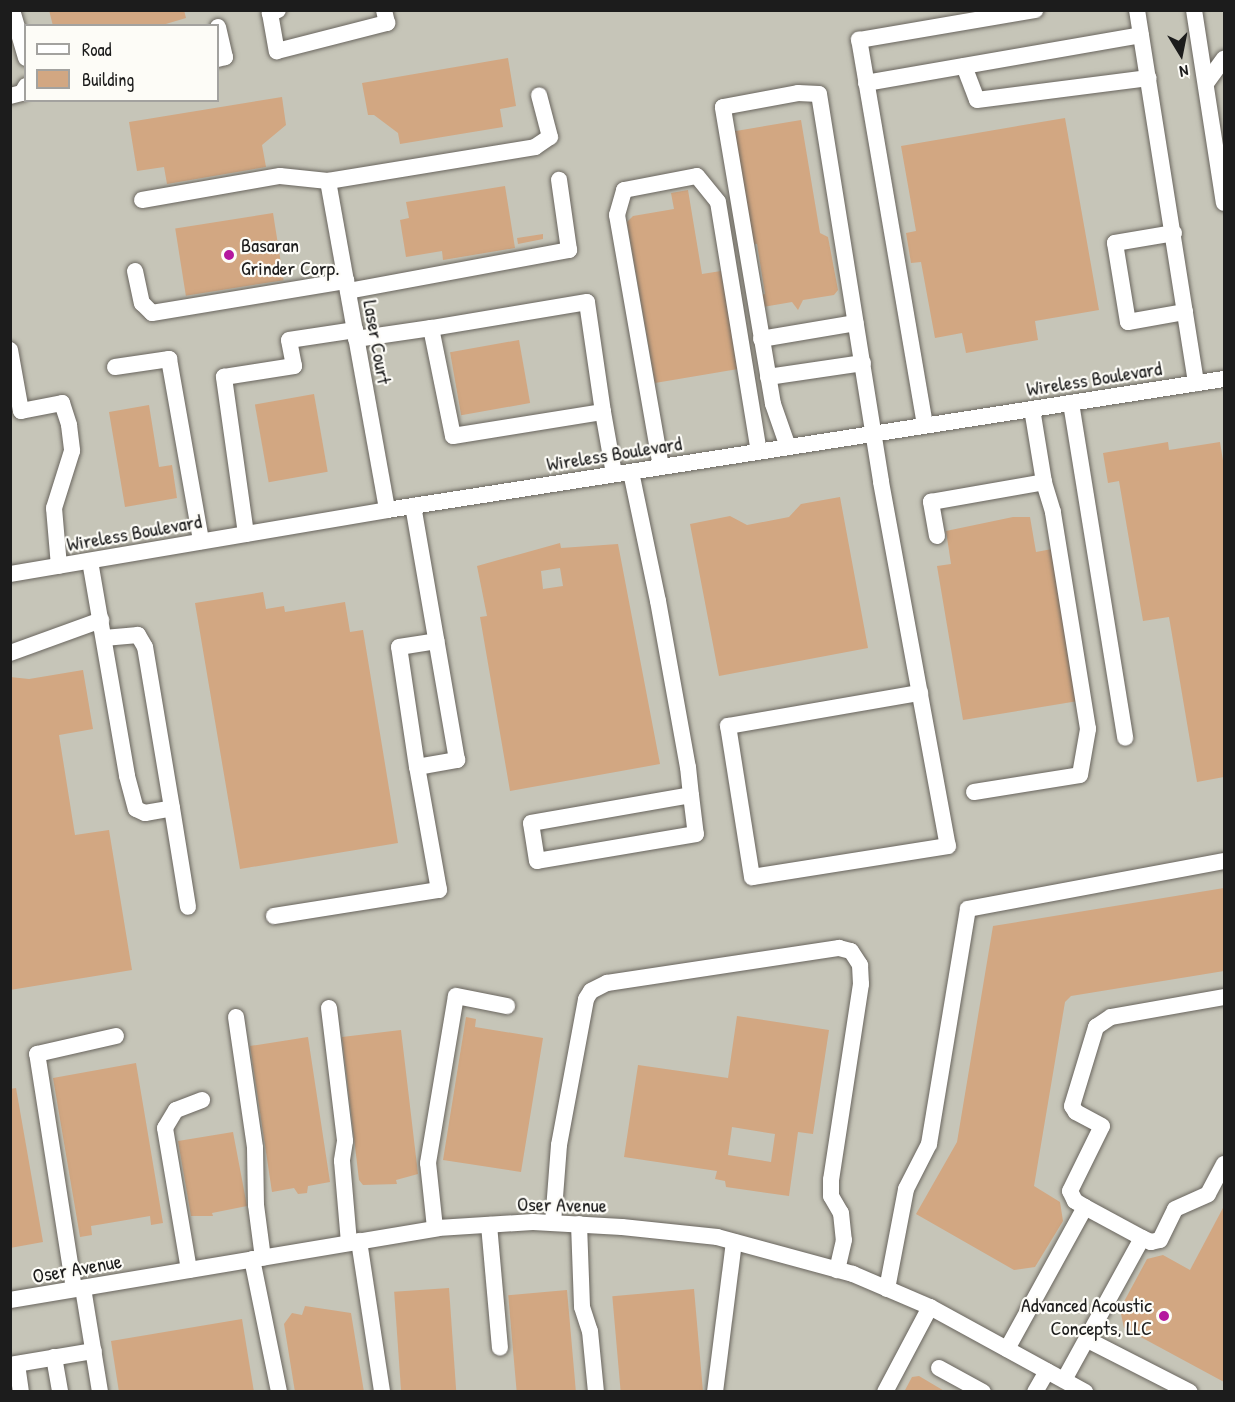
<!DOCTYPE html>
<html>
<head>
<meta charset="utf-8">
<style>
  body { margin:0 }
  #map { position:relative; width:1235px; height:1402px; overflow:hidden; background:#f8ecda; font-family:"Patrick Hand",sans-serif }
  div>[style] { position:absolute }
  [style*='--x'] { left:calc(var(--x)*1px); top:calc(var(--y)*1px); width:calc(var(--w)*1px); rotate:calc(var(--a)*1deg) }
  .industrial>* { inset:0; background:#c6c5b8 }
  .building>* { inset:0; background:#d2a782; transform-origin:0 0 }
  .roads { filter:drop-shadow(0 0 2px #69655e) drop-shadow(0 0 2px #69655e) }
  .minor>* { height:16px; margin:-8px; padding:0 8px; transform-origin:8px; border-radius:8px; background:#fff }
  .dots>* { width:16px; height:16px; translate:-50% -50%; box-sizing:border-box; border:3px solid #fdfcf7; border-radius:50% }
  span { translate:-50% -50%; white-space:nowrap; text-align:center; line-height:1.15; -webkit-text-stroke:4.5px #fdfcf7; paint-order:stroke }
  .poi-label { font-size:20px; color:#1c1c1c }
  .left { translate:0 -50%; text-align:left }
  .right { translate:-100% -50%; text-align:right }
  .street-label { font-size:20px; color:#1c1c1c }
  .frame { position:absolute; inset:0; border:12px solid #1c1c1c; pointer-events:none }
  .legend { position:absolute; left:24px; top:24px; width:195px; height:78px; box-sizing:border-box; background:#fdfcf7; border:2px solid #a3a29f; margin:0; padding:8px 10px; list-style:none; font-size:18px; color:#1c1c1c }
  .legend li { display:flex; align-items:center; gap:12px; height:30px }
  .legend b { width:30px; border:2px solid #a3a29f }
  .north { position:absolute; left:1151px; top:24px; width:60px; height:60px; -webkit-text-stroke:4px #fdfcf7; paint-order:stroke; rotate:170deg; font-size:16px; font-weight:700; line-height:24px; text-align:center; color:#1c1c1c }
  .north::after { content:''; display:block; margin:auto; width:21px; height:27px; background:#1c1c1c; clip-path:polygon(50% 0,100% 100%,50% 72%,0 100%) }
</style>
</head>
<body>
<div id="map">
  <div class="industrial">
    <i style="clip-path:polygon(evenodd,11px 11px,1224px 11px,1224px 1391px,11px 1391px,11px 11px,26px 26px,218px 26px,218px 100px,26px 100px,26px 26px)"></i>
  </div>
  <div class="building">
    <i style="clip-path:polygon(49px 10px,184px 10px,186px 18px,159px 26px,53px 26px)"></i>
    <i style="clip-path:polygon(508px 58px,516px 106px,500px 109px,503px 127px,400px 144px,398px 133px,374px 115px,368px 115px,362px 83px)"></i>
    <i style="clip-path:polygon(282px 97px,286px 125px,262px 145px,266px 167px,167px 184px,164px 167px,137px 171px,129px 122px)"></i>
    <i style="clip-path:polygon(1065px 118px,1099px 310px,1035px 321px,1038px 340px,966px 353px,962px 333px,935px 338px,921px 262px,911px 263px,906px 233px,916px 231px,901px 146px)"></i>
    <i style="clip-path:polygon(801px 120px,820px 233px,828px 237px,838px 290px,834px 295px,803px 300px,798px 310px,792px 302px,763px 307px,761px 295px,765px 294px,757px 244px,749px 243px,730px 132px)"></i>
    <i style="clip-path:polygon(505px 186px,515px 248px,443px 260px,442px 251px,406px 257px,400px 220px,409px 218px,406px 202px)"></i>
    <i style="clip-path:polygon(688px 190px,702px 274px,721px 271px,738px 369px,655px 383px,627px 222px,633px 216px,674px 209px,671px 193px)"></i>
    <i style="left:273px;top:213px;width:68px;height:99px;rotate:81deg"></i>
    <i style="clip-path:polygon(543px 234px,543px 239px,518px 244px,517px 238px)"></i>
    <i style="left:519px;top:340px;width:64px;height:70px;rotate:80deg"></i>
    <i style="left:314px;top:394px;width:79px;height:60px;rotate:80deg"></i>
    <i style="clip-path:polygon(149px 405px,159px 467px,172px 465px,177px 498px,125px 507px,109px 412px)"></i>
    <i style="clip-path:polygon(1168px 442px,1169px 450px,1220px 442px,1224px 467px,1224px 777px,1197px 782px,1169px 617px,1143px 621px,1119px 481px,1108px 483px,1103px 453px)"></i>
    <i style="clip-path:polygon(840px 497px,868px 648px,719px 676px,690px 524px,730px 516px,747px 525px,789px 517px,801px 504px)"></i>
    <i style="clip-path:polygon(1013px 517px,1030px 517px,1036px 552px,1052px 549px,1078px 701px,963px 720px,937px 566px,951px 564px,946px 531px)"></i>
    <i style="clip-path:polygon(evenodd,560px 543px,561px 548px,618px 544px,660px 764px,510px 791px,480px 617px,487px 616px,477px 566px,560px 543px,560px 568px,563px 586px,543px 589px,541px 571px,560px 568px)"></i>
    <i style="clip-path:polygon(263px 592px,266px 609px,284px 606px,285px 612px,345px 602px,350px 632px,363px 630px,398px 843px,240px 869px,195px 603px)"></i>
    <i style="clip-path:polygon(83px 670px,93px 729px,59px 735px,75px 835px,109px 830px,132px 970px,10px 990px,10px 677px,29px 679px)"></i>
    <i style="clip-path:polygon(1224px 888px,1224px 971px,1071px 996px,1065px 1002px,1034px 1186px,1060px 1202px,1063px 1221px,1035px 1267px,1014px 1270px,916px 1214px,957px 1142px,993px 926px)"></i>
    <i style="clip-path:polygon(evenodd,737px 1016px,829px 1030px,813px 1134px,798px 1132px,789px 1196px,726px 1187px,725px 1181px,715px 1179px,717px 1171px,624px 1157px,638px 1065px,728px 1078px,737px 1016px,732px 1127px,775px 1134px,771px 1162px,728px 1155px,732px 1127px)"></i>
    <i style="clip-path:polygon(466px 1017px,476px 1019px,475px 1027px,543px 1038px,521px 1172px,443px 1160px)"></i>
    <i style="clip-path:polygon(401px 1030px,418px 1174px,396px 1180px,397px 1184px,363px 1185px,359px 1180px,342px 1037px)"></i>
    <i style="clip-path:polygon(308px 1037px,330px 1182px,308px 1186px,307px 1193px,298px 1194px,294px 1188px,272px 1192px,250px 1046px)"></i>
    <i style="clip-path:polygon(136px 1063px,163px 1223px,151px 1225px,150px 1216px,91px 1226px,92px 1235px,80px 1237px,53px 1078px)"></i>
    <i style="clip-path:polygon(16px 1088px,43px 1242px,10px 1248px,10px 1089px)"></i>
    <i style="clip-path:polygon(233px 1132px,247px 1206px,212px 1213px,213px 1216px,191px 1216px,178px 1141px)"></i>
    <i style="clip-path:polygon(1224px 1206px,1224px 1382px,1124px 1328px,1120px 1309px,1147px 1259px,1163px 1255px,1190px 1270px)"></i>
    <i style="left:449px;top:1288px;width:104px;height:55px;rotate:86deg"></i>
    <i style="left:694px;top:1289px;width:103px;height:82px;rotate:85deg"></i>
    <i style="left:567px;top:1290px;width:102px;height:59px;rotate:85deg"></i>
    <i style="clip-path:polygon(305px 1306px,351px 1313px,364px 1392px,295px 1392px,284px 1324px,292px 1313px,302px 1315px)"></i>
    <i style="clip-path:polygon(242px 1319px,254px 1392px,119px 1392px,111px 1341px)"></i>
    <i style="clip-path:polygon(919px 1376px,946px 1392px,904px 1392px,912px 1377px)"></i>
  </div>
  <div class="roads">
    <div class="minor">
      <i style="--x:12;--y:10;--w:50;--a:73.7"></i>
      <i style="--x:278;--y:10;--w:9;--a:159"></i>
      <i style="--x:270;--y:13;--w:39;--a:80"></i>
      <i style="--x:277;--y:51;--w:114;--a:-14.3"></i>
      <i style="--x:387;--y:23;--w:13;--a:-103"></i>
      <i style="--x:1137;--y:10;--w:378;--a:81"></i>
      <i style="--x:1194;--y:10;--w:195;--a:81.2"></i>
      <i style="--x:218;--y:27;--w:31;--a:77"></i>
      <i style="--x:225;--y:57;--w:7;--a:164"></i>
      <i style="--x:964;--y:66;--w:36;--a:69"></i>
      <i style="--x:977;--y:100;--w:173;--a:-7.3"></i>
      <i style="--x:1207;--y:82;--w:29;--a:-54"></i>
      <i style="--x:866;--y:83;--w:279;--a:-9.9"></i>
      <i style="--x:10;--y:96;--w:12;--a:-14"></i>
      <i style="--x:22;--y:93;--w:8;--a:-60"></i>
      <i style="--x:328;--y:181;--w:334;--a:79.8"></i>
      <i style="--x:142;--y:200;--w:140;--a:-9.9"></i>
      <i style="--x:280;--y:176;--w:48;--a:5.9"></i>
      <i style="--x:328;--y:181;--w:210;--a:-9.3"></i>
      <i style="--x:535;--y:147;--w:18;--a:-34"></i>
      <i style="--x:550;--y:137;--w:43;--a:-104.7"></i>
      <i style="--x:1174;--y:233;--w:60;--a:170.4"></i>
      <i style="--x:1115;--y:243;--w:80;--a:80.7"></i>
      <i style="--x:1128;--y:322;--w:58;--a:-10"></i>
      <i style="--x:135;--y:271;--w:33;--a:78"></i>
      <i style="--x:142;--y:303;--w:14;--a:45"></i>
      <i style="--x:152;--y:313;--w:197;--a:-9.4"></i>
      <i style="--x:348;--y:291;--w:225;--a:-10.5"></i>
      <i style="--x:569;--y:250;--w:71;--a:-98.1"></i>
      <i style="--x:356;--y:339;--w:76;--a:-8.3"></i>
      <i style="--x:761;--y:339;--w:96;--a:-9.6"></i>
      <i style="--x:10;--y:350;--w:62;--a:79.8"></i>
      <i style="--x:21;--y:411;--w:42;--a:-11"></i>
      <i style="--x:62;--y:403;--w:23;--a:72"></i>
      <i style="--x:69;--y:425;--w:26;--a:83"></i>
      <i style="--x:72;--y:451;--w:60;--a:107.5"></i>
      <i style="--x:54;--y:508;--w:58;--a:85.1"></i>
      <i style="--x:115;--y:367;--w:55;--a:-8.4"></i>
      <i style="--x:169;--y:359;--w:185;--a:80"></i>
      <i style="--x:768;--y:377;--w:96;--a:-8.4"></i>
      <i style="--x:1071;--y:403;--w:339;--a:80.8"></i>
      <i style="--x:603;--y:412;--w:111;--a:-98.3"></i>
      <i style="--x:587;--y:302;--w:158;--a:170.5"></i>
      <i style="--x:431;--y:328;--w:110;--a:78.5"></i>
      <i style="--x:453;--y:436;--w:152;--a:-9.1"></i>
      <i style="--x:603;--y:412;--w:63;--a:79.9"></i>
      <i style="--x:925;--y:425;--w:391;--a:-99.7"></i>
      <i style="--x:859;--y:40;--w:179;--a:-9.7"></i>
      <i style="--x:788;--y:447;--w:46;--a:-109.2"></i>
      <i style="--x:773;--y:404;--w:301;--a:-99.6"></i>
      <i style="--x:723;--y:107;--w:76;--a:-10.6"></i>
      <i style="--x:798;--y:93;--w:21;--a:3"></i>
      <i style="--x:819;--y:94;--w:393;--a:80.9"></i>
      <i style="--x:881;--y:482;--w:370;--a:79.6"></i>
      <i style="--x:948;--y:846;--w:198;--a:171"></i>
      <i style="--x:752;--y:877;--w:153;--a:-99"></i>
      <i style="--x:728;--y:726;--w:195;--a:-9.8"></i>
      <i style="--x:661;--y:467;--w:256;--a:-99.9"></i>
      <i style="--x:617;--y:215;--w:26;--a:-74"></i>
      <i style="--x:624;--y:190;--w:74;--a:-10.9"></i>
      <i style="--x:697;--y:176;--w:33;--a:51"></i>
      <i style="--x:718;--y:202;--w:253;--a:80.7"></i>
      <i style="--x:631;--y:472;--w:132;--a:78.2"></i>
      <i style="--x:658;--y:601;--w:169;--a:79.8"></i>
      <i style="--x:688;--y:767;--w:28;--a:84"></i>
      <i style="--x:691;--y:795;--w:39;--a:83"></i>
      <i style="--x:696;--y:834;--w:161;--a:170.4"></i>
      <i style="--x:537;--y:861;--w:38;--a:-99"></i>
      <i style="--x:531;--y:823;--w:162;--a:-9.9"></i>
      <i style="--x:246;--y:534;--w:159;--a:-98"></i>
      <i style="--x:224;--y:377;--w:71;--a:-8.9"></i>
      <i style="--x:294;--y:366;--w:26;--a:-101"></i>
      <i style="--x:289;--y:340;--w:67;--a:-8.6"></i>
      <i style="--x:937;--y:536;--w:35;--a:-100"></i>
      <i style="--x:931;--y:502;--w:115;--a:-10"></i>
      <i style="--x:1044;--y:482;--w:74;--a:-99.3"></i>
      <i style="--x:90;--y:561;--w:218;--a:80.2"></i>
      <i style="--x:127;--y:776;--w:34;--a:75"></i>
      <i style="--x:136;--y:809;--w:10;--a:24"></i>
      <i style="--x:145;--y:813;--w:27;--a:-10"></i>
      <i style="--x:172;--y:808;--w:163;--a:-99.5"></i>
      <i style="--x:145;--y:647;--w:14;--a:-120"></i>
      <i style="--x:138;--y:635;--w:34;--a:175"></i>
      <i style="--x:10;--y:574;--w:382;--a:-9.6"></i>
      <i style="--x:387;--y:510;--w:847;--a:-8.9"></i>
      <i style="--x:10;--y:653;--w:97;--a:-19.9"></i>
      <i style="--x:417;--y:767;--w:121;--a:-98.5"></i>
      <i style="--x:399;--y:647;--w:38;--a:-9"></i>
      <i style="--x:974;--y:792;--w:107;--a:-9.1"></i>
      <i style="--x:1080;--y:775;--w:47;--a:-80.1"></i>
      <i style="--x:1088;--y:729;--w:220;--a:-99.2"></i>
      <i style="--x:1053;--y:512;--w:31;--a:-107"></i>
      <i style="--x:172;--y:808;--w:100;--a:80.8"></i>
      <i style="--x:274;--y:916;--w:167;--a:-9"></i>
      <i style="--x:439;--y:890;--w:125;--a:-100.1"></i>
      <i style="--x:417;--y:767;--w:41;--a:-9.9"></i>
      <i style="--x:457;--y:760;--w:258;--a:-99.8"></i>
      <i style="--x:329;--y:1008;--w:134;--a:83.1"></i>
      <i style="--x:345;--y:1141;--w:20;--a:99"></i>
      <i style="--x:342;--y:1161;--w:82;--a:85.1"></i>
      <i style="--x:236;--y:1017;--w:132;--a:81.7"></i>
      <i style="--x:255;--y:1148;--w:57;--a:89"></i>
      <i style="--x:256;--y:1205;--w:53;--a:82.5"></i>
      <i style="--x:1085;--y:1207;--w:65;--a:28.5"></i>
      <i style="--x:553;--y:1223;--w:78;--a:-85.6"></i>
      <i style="--x:559;--y:1145;--w:148;--a:-79.5"></i>
      <i style="--x:586;--y:999;--w:9;--a:-58"></i>
      <i style="--x:591;--y:991;--w:18;--a:-27"></i>
      <i style="--x:607;--y:983;--w:235;--a:-8.6"></i>
      <i style="--x:839;--y:948;--w:12;--a:14"></i>
      <i style="--x:851;--y:951;--w:17;--a:57"></i>
      <i style="--x:860;--y:965;--w:19;--a:87"></i>
      <i style="--x:861;--y:984;--w:198;--a:98.7"></i>
      <i style="--x:831;--y:1180;--w:16;--a:90"></i>
      <i style="--x:831;--y:1196;--w:20;--a:60"></i>
      <i style="--x:841;--y:1213;--w:27;--a:84"></i>
      <i style="--x:844;--y:1240;--w:31;--a:103"></i>
      <i style="--x:579;--y:1224;--w:83;--a:87.9"></i>
      <i style="--x:582;--y:1307;--w:25;--a:72"></i>
      <i style="--x:590;--y:1331;--w:61;--a:84.4"></i>
      <i style="--x:489;--y:1225;--w:123;--a:84.9"></i>
      <i style="--x:435;--y:1228;--w:65;--a:-96.1"></i>
      <i style="--x:428;--y:1163;--w:169;--a:-80.5"></i>
      <i style="--x:456;--y:996;--w:52;--a:11.1"></i>
      <i style="--x:359;--y:1241;--w:153;--a:81.3"></i>
      <i style="--x:252;--y:1259;--w:136;--a:78.5"></i>
      <i style="--x:189;--y:1270;--w:144;--a:-99.6"></i>
      <i style="--x:165;--y:1128;--w:21;--a:-59"></i>
      <i style="--x:176;--y:1110;--w:28;--a:-21"></i>
      <i style="--x:83;--y:1288;--w:105;--a:80.7"></i>
      <i style="--x:74;--y:1289;--w:238;--a:-98.9"></i>
      <i style="--x:37;--y:1054;--w:81;--a:-12.8"></i>
      <i style="--x:887;--y:1289;--w:102;--a:-79.2"></i>
      <i style="--x:906;--y:1189;--w:51;--a:-62.9"></i>
      <i style="--x:929;--y:1144;--w:238;--a:-80.6"></i>
      <i style="--x:968;--y:909;--w:260;--a:-10.6"></i>
      <i style="--x:10;--y:1300;--w:434;--a:-9.5"></i>
      <i style="--x:438;--y:1228;--w:95;--a:-3.6"></i>
      <i style="--x:533;--y:1222;--w:89;--a:3.2"></i>
      <i style="--x:622;--y:1227;--w:96;--a:6"></i>
      <i style="--x:717;--y:1237;--w:141;--a:15.2"></i>
      <i style="--x:853;--y:1274;--w:84;--a:23.2"></i>
      <i style="--x:930;--y:1307;--w:177;--a:28.7"></i>
      <i style="--x:1088;--y:1340;--w:114;--a:27"></i>
      <i style="--x:1007;--y:1349;--w:162;--a:-61.2"></i>
      <i style="--x:1085;--y:1207;--w:12;--a:-149"></i>
      <i style="--x:1075;--y:1201;--w:11;--a:-117"></i>
      <i style="--x:1070;--y:1191;--w:72;--a:-63.8"></i>
      <i style="--x:1102;--y:1126;--w:30;--a:-152"></i>
      <i style="--x:1076;--y:1112;--w:7;--a:-124"></i>
      <i style="--x:1072;--y:1106;--w:83;--a:-73.1"></i>
      <i style="--x:1096;--y:1027;--w:18;--a:-34"></i>
      <i style="--x:1111;--y:1017;--w:115;--a:-10"></i>
      <i style="--x:54;--y:1357;--w:36;--a:80"></i>
      <i style="--x:17;--y:1364;--w:28;--a:82"></i>
      <i style="--x:10;--y:1365;--w:85;--a:-9.5"></i>
      <i style="--x:939;--y:1368;--w:50;--a:28.6"></i>
      <i style="--x:1064;--y:1380;--w:162;--a:-61.2"></i>
      <i style="--x:1142;--y:1238;--w:10;--a:24"></i>
      <i style="--x:1151;--y:1242;--w:9;--a:-13"></i>
      <i style="--x:1160;--y:1240;--w:34;--a:-64"></i>
      <i style="--x:1175;--y:1209;--w:36;--a:-24"></i>
      <i style="--x:1208;--y:1194;--w:34;--a:-62"></i>
      <i style="--x:715;--y:1392;--w:151;--a:-82.8"></i>
      <i style="--x:885;--y:1392;--w:96;--a:-62.1"></i>
      <i style="--x:1035;--y:1392;--w:24;--a:-60"></i>
    </div>
  </div>
  <div class="dots">
    <i style="left:229px;top:255px;background:#b5179e"></i>
    <i style="left:1164px;top:1316px;background:#b5179e"></i>
  </div>
  <div class="poi-label">
    <span class="left" style="left:241px;top:256px">Basaran<br>Grinder Corp.</span>
    <span class="right" style="left:1152px;top:1316px">Advanced Acoustic<br>Concepts, LLC</span>
  </div>
  <div class="street-label">
    <span style="left:378px;top:342px;rotate:80deg">Laser Court</span>
    <span style="left:1094px;top:378px;rotate:-9deg">Wireless Boulevard</span>
    <span style="left:614px;top:453px;rotate:-9deg">Wireless Boulevard</span>
    <span style="left:134px;top:532px;rotate:-10deg">Wireless Boulevard</span>
    <span style="left:562px;top:1204px;rotate:1deg">Oser Avenue</span>
    <span style="left:77px;top:1268px;rotate:-10deg">Oser Avenue</span>
  </div>
  <div class="frame"></div>
  <ul class="legend">
  <li><b style="height:8px;background:#fff"></b>Road</li>
  <li><b style="height:16px;background:#d2a782"></b>Building</li>
  </ul>
  <div class="north">N</div>
</div>
</body>
</html>
